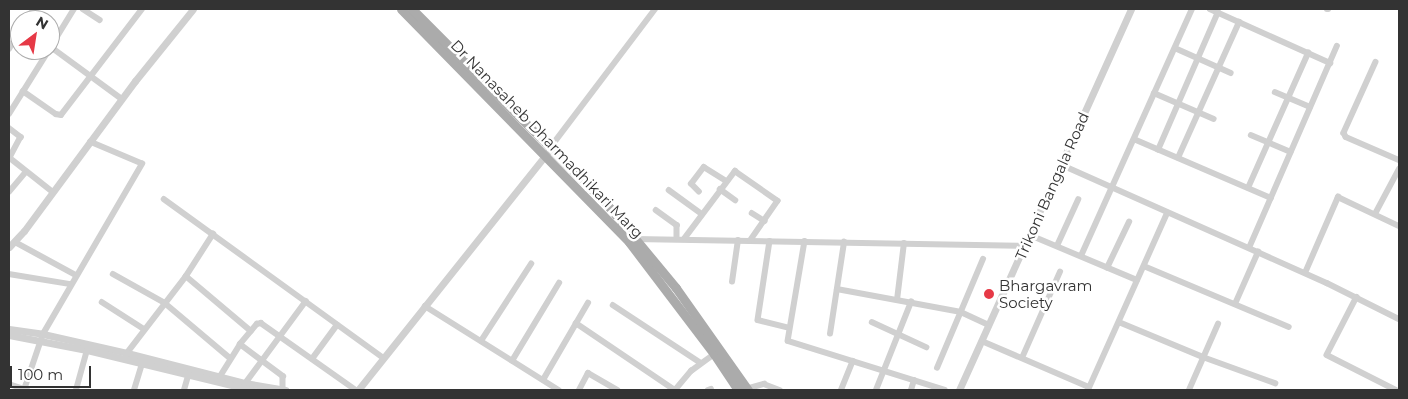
<!DOCTYPE html>
<html>
<head>
<meta charset="utf-8">
<style>
  body { margin:0 }
  #map { position:relative; width:1408px; height:399px; overflow:hidden; background:#fff; font-family:Montserrat,sans-serif }
  div>[style] { position:absolute }
  [style*='--x'] { left:calc(var(--x)*1px); top:calc(var(--y)*1px); width:calc(var(--w)*1px); rotate:calc(var(--a)*1deg) }
  .minor>* { height:5.5px; margin:-2.75px; padding:0 2.75px; transform-origin:2.75px; border-radius:2.75px; background:#d0d0d0 }
  .tertiary>* { height:7px; margin:-3.5px; padding:0 3.5px; transform-origin:3.5px; border-radius:3.5px; background:#d0d0d0 }
  .primary>* { height:9px; margin:-4.5px; padding:0 4.5px; transform-origin:4.5px; border-radius:4.5px; background:#ababab }
  .dots>* { width:14px; height:14px; translate:-50% -50%; box-sizing:border-box; border:2px solid #fff; border-radius:50% }
  span { translate:-50% -50%; white-space:nowrap; text-align:center; line-height:1.15; -webkit-text-stroke:5px #fff; paint-order:stroke }
  .street-label { font-size:15px; color:#333 }
  .poi-label { font-size:15px; color:#333 }
  .left { translate:0 -50%; text-align:left }
  .frame { position:absolute; inset:0; border:10px solid #333; pointer-events:none }
  .north { position:absolute; left:10px; top:10px; width:50px; height:50px; box-sizing:border-box; background:#fff; border:1px solid #adadad; border-radius:50%; rotate:31deg; font-size:14px; font-weight:700; line-height:20px; text-align:center; color:#333 }
  .north::after { content:''; display:block; margin:auto; width:18px; height:22px; background:#e63946; clip-path:polygon(50% 0,100% 100%,50% 72%,0 100%) }
  .scale { position:absolute; left:10px; top:366px; width:81px; height:22px; box-sizing:border-box; border:2px solid #333; border-top:0; padding-left:6px; font-size:15px; line-height:18px; white-space:nowrap; color:#333; -webkit-text-stroke:4px #fff; paint-order:stroke }
</style>
</head>
<body>
<div id="map">
  <div class="minor">
    <i style="--x:83;--y:9;--w:20;--a:33"></i>
    <i style="--x:1210;--y:9;--w:132;--a:24.2"></i>
    <i style="--x:1327;--y:9;--w:1;--a:0"></i>
    <i style="--x:27;--y:20;--w:13;--a:-58"></i>
    <i style="--x:51;--y:47;--w:88;--a:36.2"></i>
    <i style="--x:50;--y:48;--w:46;--a:-58.4"></i>
    <i style="--x:1175;--y:48;--w:61;--a:24.1"></i>
    <i style="--x:9;--y:49;--w:21;--a:-59"></i>
    <i style="--x:1376;--y:62;--w:78;--a:114.3"></i>
    <i style="--x:1344;--y:133;--w:4;--a:63"></i>
    <i style="--x:1346;--y:137;--w:58;--a:23.5"></i>
    <i style="--x:23;--y:91;--w:40;--a:34.9"></i>
    <i style="--x:56;--y:114;--w:5;--a:11"></i>
    <i style="--x:61;--y:115;--w:133;--a:-52.6"></i>
    <i style="--x:1275;--y:92;--w:38;--a:23"></i>
    <i style="--x:1154;--y:93;--w:65;--a:23.4"></i>
    <i style="--x:9;--y:114;--w:75;--a:-58"></i>
    <i style="--x:9;--y:128;--w:15;--a:37"></i>
    <i style="--x:21;--y:137;--w:24;--a:118"></i>
    <i style="--x:10;--y:158;--w:55;--a:38.3"></i>
    <i style="--x:1251;--y:135;--w:43;--a:23"></i>
    <i style="--x:1134;--y:139;--w:149;--a:23.3"></i>
    <i style="--x:550;--y:148;--w:174;--a:-52.9"></i>
    <i style="--x:1158;--y:150;--w:150;--a:-66.5"></i>
    <i style="--x:1178;--y:158;--w:149;--a:-65.8"></i>
    <i style="--x:1062;--y:165;--w:290;--a:24"></i>
    <i style="--x:1327;--y:283;--w:80;--a:26.6"></i>
    <i style="--x:1248;--y:188;--w:148;--a:-66"></i>
    <i style="--x:720;--y:189;--w:19;--a:36"></i>
    <i style="--x:669;--y:190;--w:41;--a:36"></i>
    <i style="--x:9;--y:192;--w:26;--a:-50"></i>
    <i style="--x:699;--y:192;--w:11;--a:-135"></i>
    <i style="--x:691;--y:184;--w:21;--a:-53"></i>
    <i style="--x:704;--y:167;--w:26;--a:32"></i>
    <i style="--x:164;--y:199;--w:271;--a:35.9"></i>
    <i style="--x:656;--y:210;--w:26;--a:36"></i>
    <i style="--x:677;--y:225;--w:14;--a:90"></i>
    <i style="--x:752;--y:213;--w:15;--a:32"></i>
    <i style="--x:1375;--y:214;--w:51;--a:-61.9"></i>
    <i style="--x:1030;--y:235;--w:116;--a:22.8"></i>
    <i style="--x:635;--y:239;--w:390;--a:1"></i>
    <i style="--x:684;--y:239;--w:85;--a:-53.1"></i>
    <i style="--x:735;--y:171;--w:52;--a:34.9"></i>
    <i style="--x:778;--y:201;--w:47;--a:124.7"></i>
    <i style="--x:770;--y:241;--w:80;--a:98.6"></i>
    <i style="--x:758;--y:320;--w:32;--a:14"></i>
    <i style="--x:805;--y:241;--w:101;--a:99.6"></i>
    <i style="--x:788;--y:341;--w:164;--a:17.3"></i>
    <i style="--x:15;--y:242;--w:69;--a:28.4"></i>
    <i style="--x:1057;--y:246;--w:51;--a:-65.5"></i>
    <i style="--x:1249;--y:248;--w:220;--a:-66.5"></i>
    <i style="--x:1081;--y:256;--w:271;--a:-65.8"></i>
    <i style="--x:1144;--y:266;--w:157;--a:22.8"></i>
    <i style="--x:1107;--y:268;--w:51;--a:-64.4"></i>
    <i style="--x:1305;--y:273;--w:83;--a:-66.5"></i>
    <i style="--x:1338;--y:197;--w:68;--a:25.4"></i>
    <i style="--x:9;--y:274;--w:62;--a:9.3"></i>
    <i style="--x:113;--y:274;--w:60;--a:29.1"></i>
    <i style="--x:165;--y:303;--w:85;--a:40.2"></i>
    <i style="--x:186;--y:276;--w:85;--a:40.2"></i>
    <i style="--x:732;--y:282;--w:42;--a:-81.9"></i>
    <i style="--x:837;--y:289;--w:126;--a:10.5"></i>
    <i style="--x:961;--y:312;--w:31;--a:25"></i>
    <i style="--x:1357;--y:297;--w:65;--a:117.3"></i>
    <i style="--x:1327;--y:355;--w:77;--a:26.9"></i>
    <i style="--x:897;--y:300;--w:57;--a:-83"></i>
    <i style="--x:102;--y:302;--w:50;--a:32.7"></i>
    <i style="--x:1235;--y:304;--w:57;--a:-66.1"></i>
    <i style="--x:613;--y:305;--w:105;--a:33.4"></i>
    <i style="--x:425;--y:306;--w:158;--a:32.1"></i>
    <i style="--x:872;--y:322;--w:60;--a:24.8"></i>
    <i style="--x:1119;--y:322;--w:91;--a:22.6"></i>
    <i style="--x:1203;--y:357;--w:77;--a:19.9"></i>
    <i style="--x:576;--y:323;--w:120;--a:34.1"></i>
    <i style="--x:830;--y:334;--w:93;--a:-81.3"></i>
    <i style="--x:481;--y:341;--w:92;--a:-57"></i>
    <i style="--x:982;--y:341;--w:116;--a:23.3"></i>
    <i style="--x:240;--y:344;--w:54;--a:36.7"></i>
    <i style="--x:283;--y:376;--w:14;--a:90"></i>
    <i style="--x:127;--y:353;--w:97;--a:-52.5"></i>
    <i style="--x:186;--y:276;--w:50;--a:-57.3"></i>
    <i style="--x:1022;--y:358;--w:94;--a:-66.2"></i>
    <i style="--x:312;--y:359;--w:42;--a:-53.7"></i>
    <i style="--x:512;--y:361;--w:91;--a:-58.9"></i>
    <i style="--x:937;--y:368;--w:118;--a:-67.1"></i>
    <i style="--x:219;--y:378;--w:40;--a:-58"></i>
    <i style="--x:240;--y:344;--w:26;--a:-50"></i>
    <i style="--x:257;--y:324;--w:4;--a:-14"></i>
    <i style="--x:261;--y:323;--w:116;--a:35.2"></i>
    <i style="--x:543;--y:380;--w:89;--a:-59.7"></i>
    <i style="--x:9;--y:384;--w:19;--a:18"></i>
    <i style="--x:244;--y:385;--w:104;--a:-53.6"></i>
    <i style="--x:746;--y:389;--w:19;--a:-16"></i>
    <i style="--x:764;--y:384;--w:17;--a:21"></i>
    <i style="--x:24;--y:390;--w:59;--a:-71.3"></i>
    <i style="--x:43;--y:334;--w:197;--a:-59.8"></i>
    <i style="--x:142;--y:164;--w:56;--a:-157.1"></i>
    <i style="--x:76;--y:390;--w:41;--a:-74.6"></i>
    <i style="--x:134;--y:390;--w:30;--a:-73"></i>
    <i style="--x:184;--y:390;--w:19;--a:-74"></i>
    <i style="--x:579;--y:390;--w:19;--a:-62"></i>
    <i style="--x:588;--y:373;--w:34;--a:30"></i>
    <i style="--x:675;--y:390;--w:25;--a:-50"></i>
    <i style="--x:691;--y:371;--w:29;--a:-36"></i>
    <i style="--x:708;--y:390;--w:3;--a:-18"></i>
    <i style="--x:841;--y:390;--w:31;--a:-68"></i>
    <i style="--x:876;--y:390;--w:95;--a:-68.3"></i>
    <i style="--x:911;--y:390;--w:10;--a:-73"></i>
    <i style="--x:1088;--y:390;--w:194;--a:-65.9"></i>
    <i style="--x:1189;--y:390;--w:72;--a:-66.3"></i>
  </div>
  <div class="tertiary">
    <i style="--x:9;--y:247;--w:22;--a:-47"></i>
    <i style="--x:24;--y:231;--w:187;--a:-53.5"></i>
    <i style="--x:135;--y:81;--w:92;--a:-51.1"></i>
    <i style="--x:9;--y:329;--w:34;--a:8"></i>
    <i style="--x:43;--y:334;--w:86;--a:12.7"></i>
    <i style="--x:127;--y:353;--w:122;--a:14.3"></i>
    <i style="--x:245;--y:383;--w:41;--a:9.9"></i>
    <i style="--x:9;--y:335;--w:79;--a:10.9"></i>
    <i style="--x:87;--y:350;--w:170;--a:13.6"></i>
    <i style="--x:358;--y:390;--w:305;--a:-51.4"></i>
    <i style="--x:959;--y:390;--w:418;--a:-65.7"></i>
  </div>
  <div class="primary">
    <i style="--x:401;--y:9;--w:326;--a:45.6"></i>
    <i style="--x:629;--y:242;--w:141;--a:52.8"></i>
    <i style="--x:714;--y:354;--w:43;--a:56.3"></i>
    <i style="--x:412;--y:9;--w:279;--a:45.1"></i>
    <i style="--x:609;--y:207;--w:105;--a:50.4"></i>
    <i style="--x:676;--y:288;--w:125;--a:54.8"></i>
  </div>
  <div class="dots">
    <i style="left:989px;top:294px;background:#e63946"></i>
  </div>
  <div class="street-label">
    <span style="left:547px;top:139px;rotate:46deg">Dr Nanasaheb Dharmadhikari Marg</span>
    <span style="left:1052px;top:186px;rotate:-66deg">Trikoni Bangala Road</span>
  </div>
  <div class="poi-label">
    <span class="left" style="left:999px;top:294px">Bhargavram<br>Society</span>
  </div>
  <div class="frame"></div>
  <div class="north">N</div>
  <div class="scale">100 m</div>
</div>
</body>
</html>
